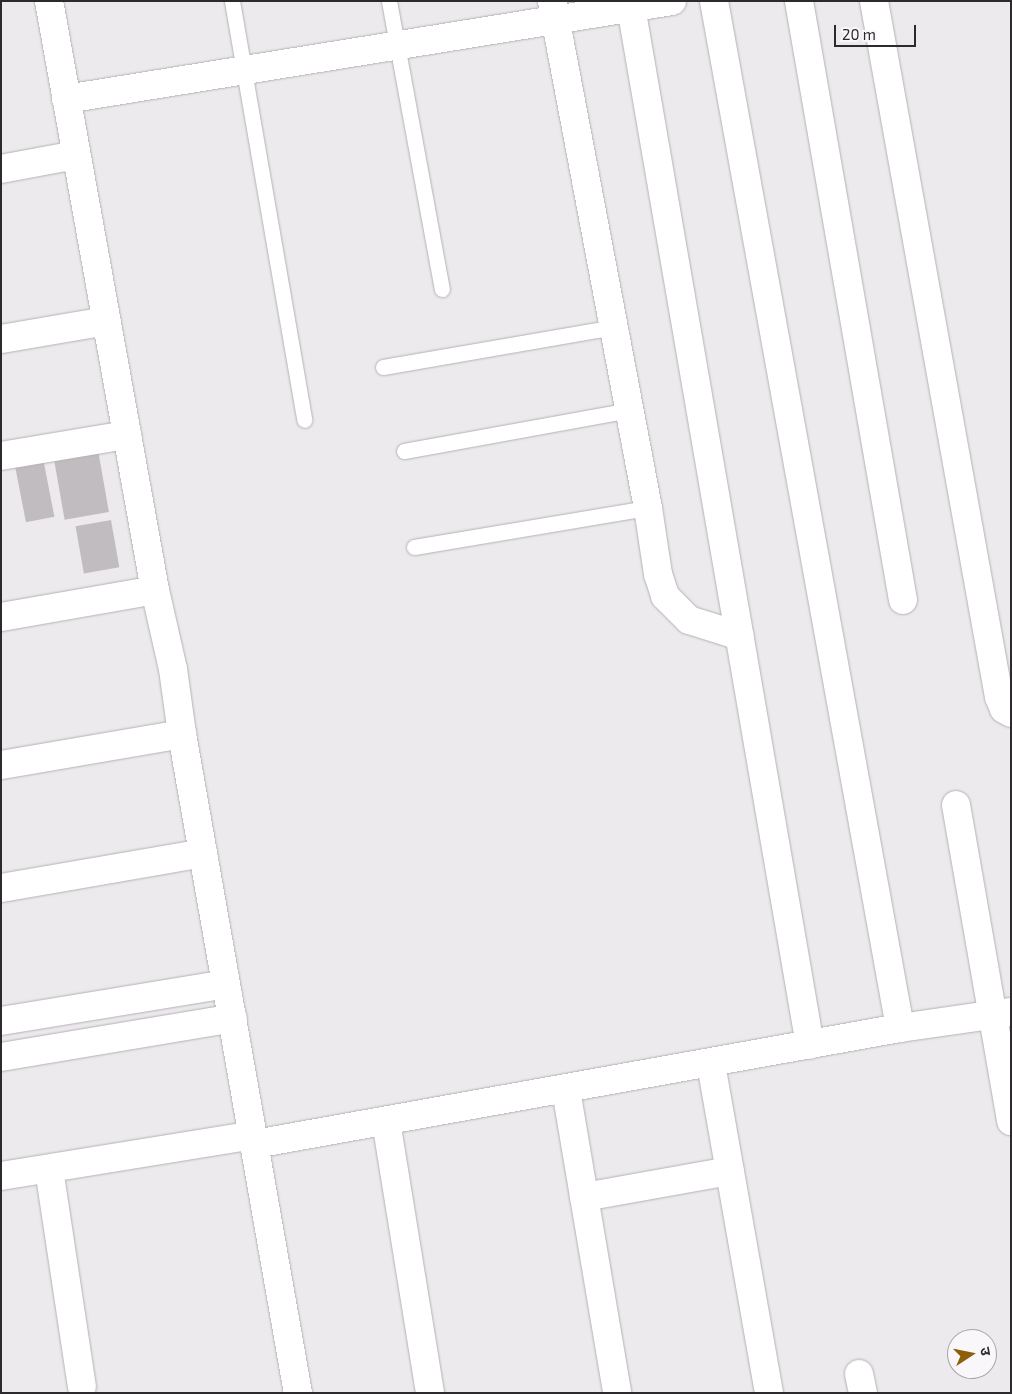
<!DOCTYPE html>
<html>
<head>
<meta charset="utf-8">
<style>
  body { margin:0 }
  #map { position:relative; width:1012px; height:1394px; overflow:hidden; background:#edeaee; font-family:"Exo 2","Noto Sans Devanagari",sans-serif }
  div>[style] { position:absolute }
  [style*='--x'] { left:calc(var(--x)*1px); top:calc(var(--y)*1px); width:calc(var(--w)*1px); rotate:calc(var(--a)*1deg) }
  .building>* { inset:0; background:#c1bcbf; transform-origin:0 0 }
  .roads { filter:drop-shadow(0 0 1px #b4b1b5) drop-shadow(0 0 1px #b4b1b5) }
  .service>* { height:15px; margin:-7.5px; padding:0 7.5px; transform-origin:7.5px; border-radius:7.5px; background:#fff }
  .minor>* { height:28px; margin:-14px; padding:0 14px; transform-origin:14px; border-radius:14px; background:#fff }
  .tertiary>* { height:28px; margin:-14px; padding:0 14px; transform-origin:14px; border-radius:14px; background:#fff }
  span { translate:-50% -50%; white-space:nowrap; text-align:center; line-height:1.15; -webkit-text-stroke:4px #faf7fb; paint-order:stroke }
  .frame { position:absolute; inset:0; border:2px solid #2c2a2c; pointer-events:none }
  .north { position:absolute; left:947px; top:1329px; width:50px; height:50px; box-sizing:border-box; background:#faf7fb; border:1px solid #a8a5a8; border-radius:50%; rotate:79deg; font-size:14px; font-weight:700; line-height:20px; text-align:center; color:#2c2a2c }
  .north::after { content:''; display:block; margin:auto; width:18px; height:22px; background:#8e5f07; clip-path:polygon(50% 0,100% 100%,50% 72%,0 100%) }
  .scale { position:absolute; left:834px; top:25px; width:82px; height:22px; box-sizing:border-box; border:2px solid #2c2a2c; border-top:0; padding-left:6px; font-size:15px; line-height:18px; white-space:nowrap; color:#2c2a2c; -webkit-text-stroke:4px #faf7fb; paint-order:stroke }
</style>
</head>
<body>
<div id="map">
  <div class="building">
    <i style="left:98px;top:450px;width:63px;height:45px;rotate:80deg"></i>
    <i style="left:42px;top:453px;width:65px;height:29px;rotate:79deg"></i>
    <i style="left:111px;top:520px;width:48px;height:36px;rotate:80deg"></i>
  </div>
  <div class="roads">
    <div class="service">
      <i style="--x:232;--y:1;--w:425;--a:80.2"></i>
      <i style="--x:389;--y:1;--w:293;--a:79.6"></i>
      <i style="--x:383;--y:367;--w:234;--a:-9.8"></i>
      <i style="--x:404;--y:451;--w:229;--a:-10.3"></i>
      <i style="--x:414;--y:547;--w:237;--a:-9.5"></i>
    </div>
    <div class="minor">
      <i style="--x:552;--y:1;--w:516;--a:79.28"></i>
      <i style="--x:648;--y:508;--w:67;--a:81.4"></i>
      <i style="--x:658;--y:574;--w:23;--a:72"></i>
      <i style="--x:665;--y:596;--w:34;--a:45"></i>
      <i style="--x:689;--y:620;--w:53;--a:17.4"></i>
      <i style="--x:630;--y:1;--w:1059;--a:80.22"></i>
      <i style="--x:714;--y:1;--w:1044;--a:79.73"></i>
      <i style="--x:799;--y:1;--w:608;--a:80.15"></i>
      <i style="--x:874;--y:1;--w:707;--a:79.82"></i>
      <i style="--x:999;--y:697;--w:13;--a:67"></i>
      <i style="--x:1004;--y:709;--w:8;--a:30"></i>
      <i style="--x:66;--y:99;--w:614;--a:-9.19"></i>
      <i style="--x:1;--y:169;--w:76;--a:-10.6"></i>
      <i style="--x:1;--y:339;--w:107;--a:-9.7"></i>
      <i style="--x:1;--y:456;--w:128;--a:-9.5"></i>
      <i style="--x:1;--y:617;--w:156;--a:-9.9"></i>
      <i style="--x:1;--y:765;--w:184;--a:-9.7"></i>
      <i style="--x:956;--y:805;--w:321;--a:80.1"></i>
      <i style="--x:1;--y:888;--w:205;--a:-9.8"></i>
      <i style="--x:1;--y:1021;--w:228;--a:-9.3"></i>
      <i style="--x:1;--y:1057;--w:235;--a:-9.5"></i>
      <i style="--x:711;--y:1064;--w:334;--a:80"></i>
      <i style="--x:566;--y:1090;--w:307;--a:80.4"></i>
      <i style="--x:386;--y:1121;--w:276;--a:80.8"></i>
      <i style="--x:255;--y:1144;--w:655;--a:-10.2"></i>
      <i style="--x:900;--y:1028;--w:112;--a:-8.2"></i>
      <i style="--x:49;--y:1169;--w:220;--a:81.4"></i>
      <i style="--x:1;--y:1176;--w:255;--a:-9.2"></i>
      <i style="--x:584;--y:1197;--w:148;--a:-10.1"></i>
      <i style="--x:859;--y:1374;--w:19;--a:78"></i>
    </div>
    <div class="tertiary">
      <i style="--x:49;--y:1;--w:598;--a:79.8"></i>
      <i style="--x:155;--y:590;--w:81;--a:77.2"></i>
      <i style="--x:173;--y:669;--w:66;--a:82.1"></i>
      <i style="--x:182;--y:734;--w:669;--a:80.02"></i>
    </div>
  </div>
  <div class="frame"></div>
  <div class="north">उ</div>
  <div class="scale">20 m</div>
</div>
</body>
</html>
